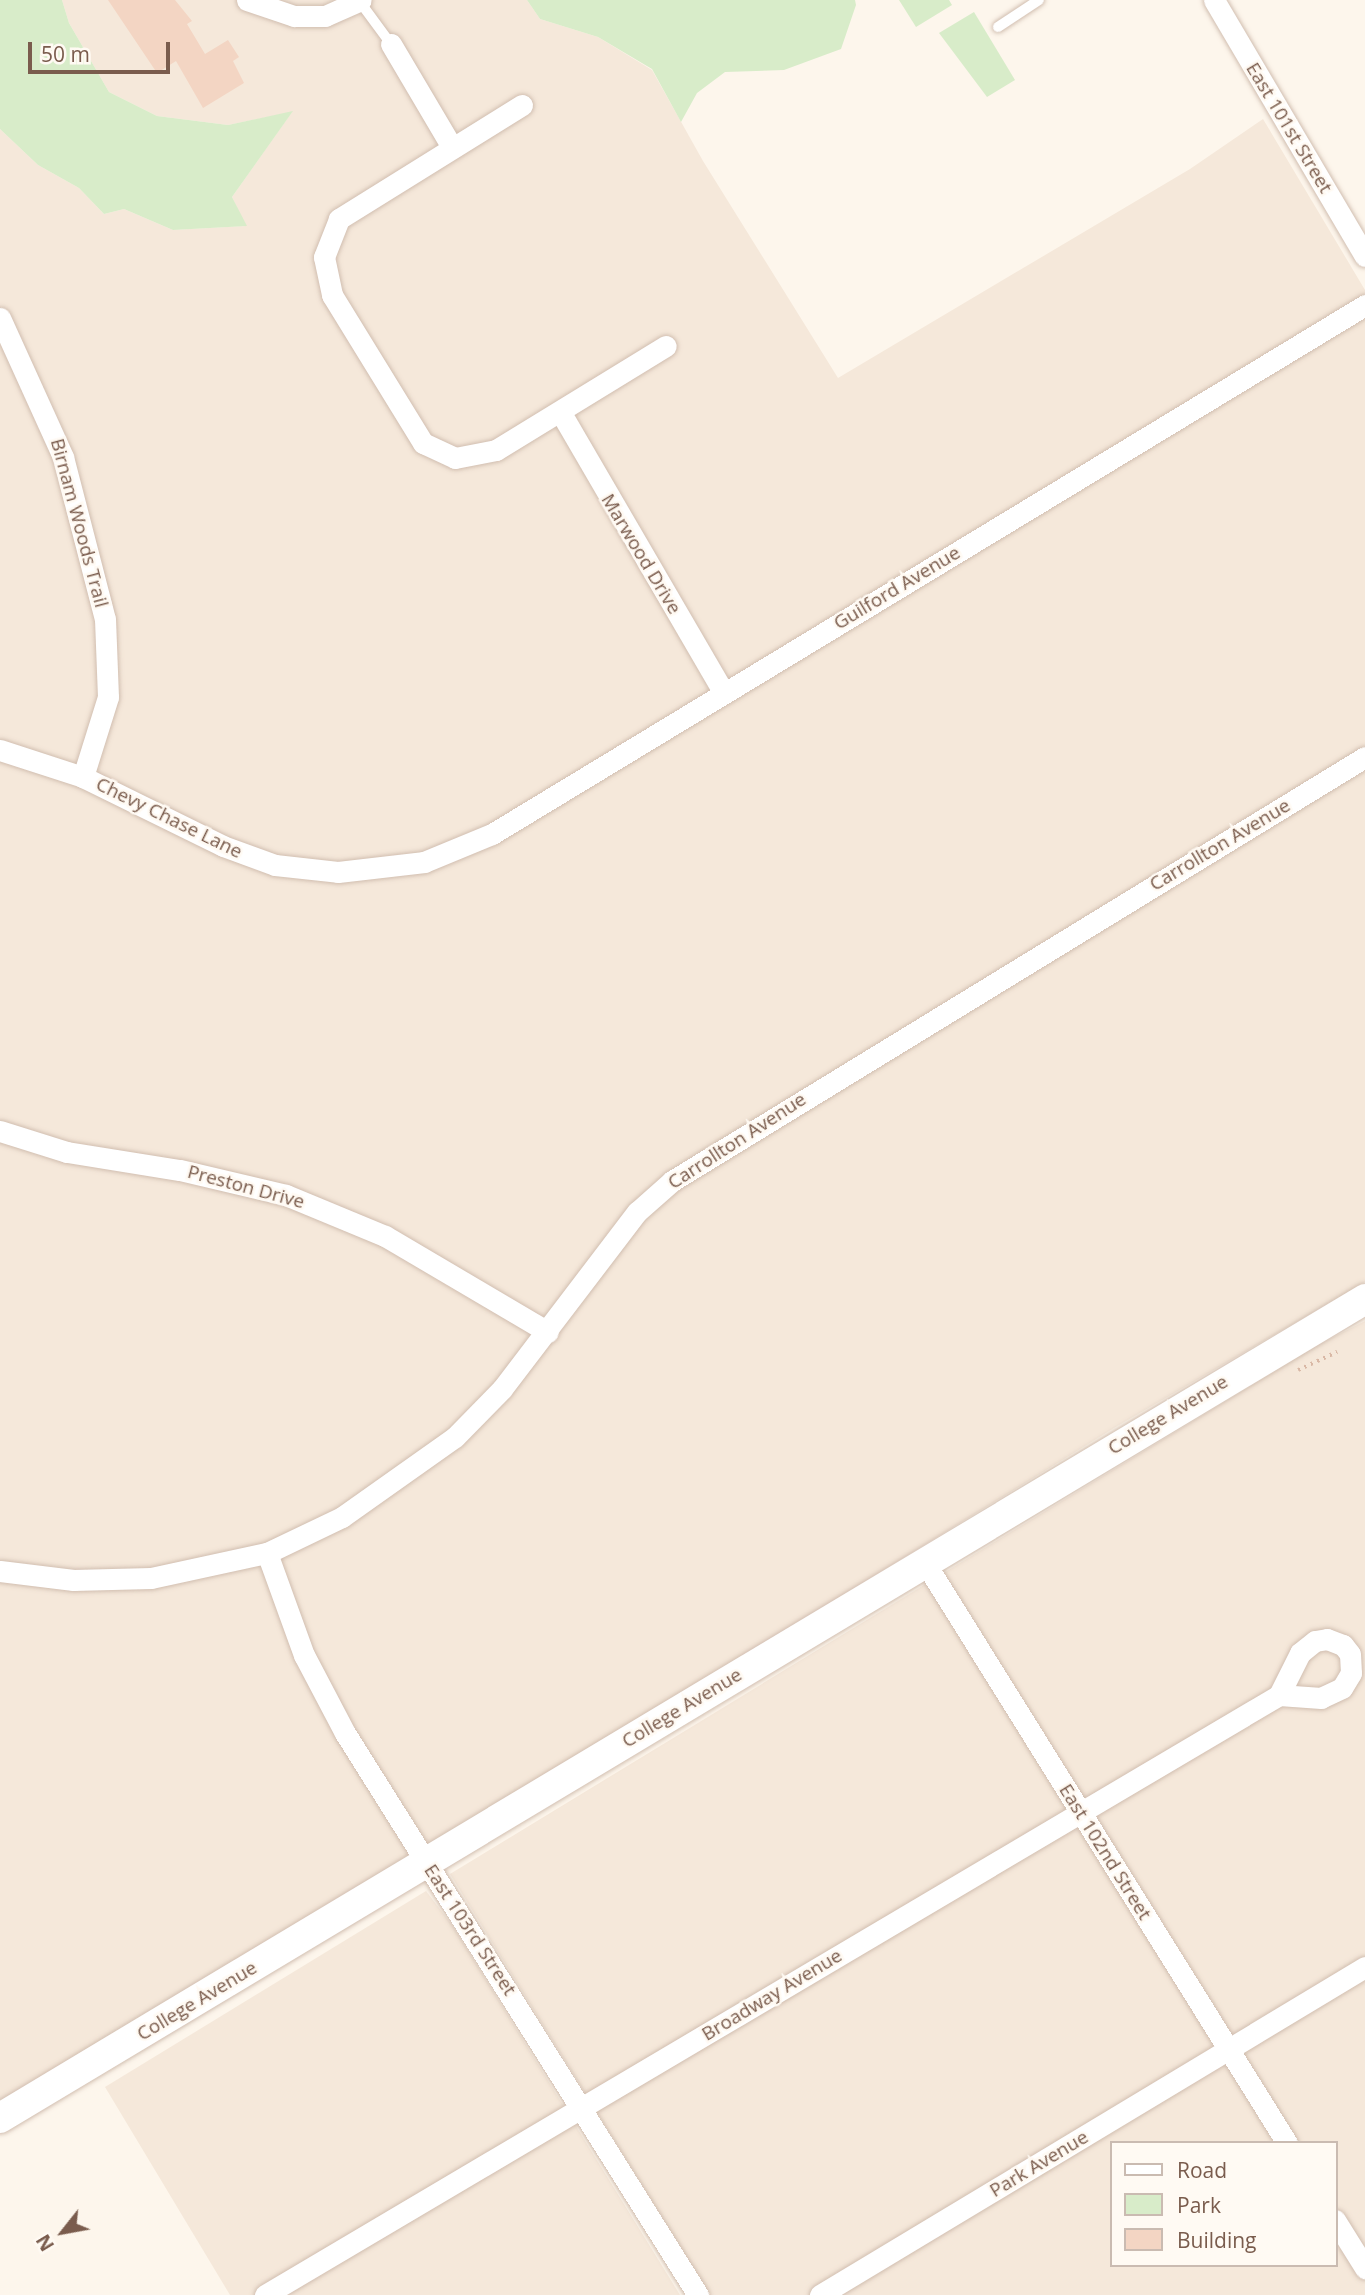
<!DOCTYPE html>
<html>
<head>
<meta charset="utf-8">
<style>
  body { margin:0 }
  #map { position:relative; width:1365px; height:2295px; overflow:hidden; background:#fdf6ec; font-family:"Open Sans",sans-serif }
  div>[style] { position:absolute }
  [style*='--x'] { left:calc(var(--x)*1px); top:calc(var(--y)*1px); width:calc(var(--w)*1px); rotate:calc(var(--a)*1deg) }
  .residential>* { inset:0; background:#f5e8da }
  .green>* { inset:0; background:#d8ecc9 }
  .building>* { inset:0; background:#f3d5c3 }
  .path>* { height:3.5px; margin-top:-1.75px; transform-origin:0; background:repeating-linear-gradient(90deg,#d9b8a5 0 2px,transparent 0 7px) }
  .roads { filter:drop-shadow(0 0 2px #d1beb0) drop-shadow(0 0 2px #d1beb0) }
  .lane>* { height:10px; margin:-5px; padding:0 5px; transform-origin:5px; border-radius:5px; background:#fff }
  .street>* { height:21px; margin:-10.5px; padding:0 10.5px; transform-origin:10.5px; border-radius:10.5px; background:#fff }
  .secondary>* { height:30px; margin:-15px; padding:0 15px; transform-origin:15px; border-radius:15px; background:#fff }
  span { translate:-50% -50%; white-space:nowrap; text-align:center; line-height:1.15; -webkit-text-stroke:5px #fffaf3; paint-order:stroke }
  .street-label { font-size:19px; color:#7a5c4d }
  .legend { position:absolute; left:1110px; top:2141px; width:228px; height:126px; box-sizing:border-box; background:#fffaf3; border:2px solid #cabbb1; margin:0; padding:9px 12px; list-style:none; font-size:21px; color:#7a5c4d }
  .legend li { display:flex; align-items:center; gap:14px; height:35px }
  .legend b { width:35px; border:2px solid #cabbb1 }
  .north { position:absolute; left:28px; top:2197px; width:70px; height:70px; -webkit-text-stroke:5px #fffaf3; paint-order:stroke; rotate:239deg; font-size:19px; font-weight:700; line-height:28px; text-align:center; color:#7a5c4d }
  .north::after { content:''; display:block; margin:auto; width:24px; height:32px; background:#7a5c4d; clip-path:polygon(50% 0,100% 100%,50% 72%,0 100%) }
  .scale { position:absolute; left:28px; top:42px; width:142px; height:32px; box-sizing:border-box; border:4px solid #7a5c4d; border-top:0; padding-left:9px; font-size:21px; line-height:24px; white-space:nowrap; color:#7a5c4d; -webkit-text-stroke:5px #fffaf3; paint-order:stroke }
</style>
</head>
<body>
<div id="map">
  <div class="residential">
    <i style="clip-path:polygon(62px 0,527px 0,540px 19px,598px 37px,652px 70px,703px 161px,838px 378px,1190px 169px,1263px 119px,1365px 290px,1365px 1282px,1114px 1428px,447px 1839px,0 2105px,0 129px,38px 165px,79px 188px,104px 214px,124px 209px,173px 230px,246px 226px,232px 197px,292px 112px,228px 125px,157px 116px,109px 92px,69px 23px)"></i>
    <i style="clip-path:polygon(evenodd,1365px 1321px,1365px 2295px,710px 2295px,450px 1874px,1318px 1345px,1365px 1321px,1111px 2143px,1335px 2143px,1335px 2265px,1111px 2265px,1111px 2143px)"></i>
    <i style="clip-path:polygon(426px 1891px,452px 1925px,680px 2295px,230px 2295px,105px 2087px)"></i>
  </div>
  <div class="green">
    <i style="clip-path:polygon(0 0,62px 0,69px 23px,109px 92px,157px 116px,228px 125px,293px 111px,232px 197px,247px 226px,173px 230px,124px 209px,104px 214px,79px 188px,38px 165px,0 129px)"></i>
    <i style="clip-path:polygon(527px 0,855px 0,856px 5px,841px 49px,784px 70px,725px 72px,697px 93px,681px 122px,652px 69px,598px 37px,540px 19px)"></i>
    <i style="clip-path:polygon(899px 0,949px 0,952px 5px,916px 27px)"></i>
    <i style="clip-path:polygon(974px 12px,1015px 80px,987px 97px,939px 33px)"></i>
  </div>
  <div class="building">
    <i style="clip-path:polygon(108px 0,175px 0,192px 21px,187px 24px,205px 54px,228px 40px,239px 57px,233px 61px,244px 83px,203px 108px,176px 61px,157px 73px)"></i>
  </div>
  <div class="path">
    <i style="--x:1298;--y:1370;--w:43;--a:-24.8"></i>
  </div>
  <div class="roads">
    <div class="lane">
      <i style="--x:360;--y:2;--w:52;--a:53.6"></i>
      <i style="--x:998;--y:27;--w:49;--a:-33.4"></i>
    </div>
    <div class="street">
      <i style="--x:247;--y:0;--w:50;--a:18.8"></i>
      <i style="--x:294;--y:16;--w:31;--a:0"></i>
      <i style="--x:325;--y:16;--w:39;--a:-24"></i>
      <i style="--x:1214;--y:0;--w:297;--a:59.5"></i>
      <i style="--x:391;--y:44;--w:120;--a:59.4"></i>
      <i style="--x:522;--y:105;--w:216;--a:148.1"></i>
      <i style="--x:339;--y:219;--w:41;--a:111.5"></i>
      <i style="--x:324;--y:257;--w:39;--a:78"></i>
      <i style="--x:332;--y:295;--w:174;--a:58.4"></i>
      <i style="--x:423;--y:443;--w:35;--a:25"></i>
      <i style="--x:455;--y:458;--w:42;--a:-11"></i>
      <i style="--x:496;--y:450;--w:199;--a:-31.5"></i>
      <i style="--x:0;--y:318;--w:153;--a:65.6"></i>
      <i style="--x:63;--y:457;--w:167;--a:75.5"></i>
      <i style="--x:105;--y:619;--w:78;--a:87.8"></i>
      <i style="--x:108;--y:697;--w:84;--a:107.4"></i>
      <i style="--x:561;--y:413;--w:324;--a:59.8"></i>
      <i style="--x:0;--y:750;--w:87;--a:18"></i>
      <i style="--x:83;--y:777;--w:156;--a:26.2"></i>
      <i style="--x:223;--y:846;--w:55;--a:20.1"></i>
      <i style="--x:275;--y:865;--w:63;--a:6.3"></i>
      <i style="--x:338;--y:872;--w:87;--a:-6.6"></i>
      <i style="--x:424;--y:862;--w:74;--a:-22.4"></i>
      <i style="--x:492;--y:834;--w:1021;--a:-31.21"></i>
      <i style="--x:0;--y:1131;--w:70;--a:17.4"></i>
      <i style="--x:67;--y:1152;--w:114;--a:9.1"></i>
      <i style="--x:180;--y:1170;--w:109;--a:13.3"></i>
      <i style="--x:286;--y:1195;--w:107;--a:22.5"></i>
      <i style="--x:385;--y:1236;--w:189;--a:30.5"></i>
      <i style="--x:267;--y:1553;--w:109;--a:70.1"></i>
      <i style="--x:304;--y:1655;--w:88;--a:62.3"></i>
      <i style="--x:345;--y:1733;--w:664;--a:57.87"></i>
      <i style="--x:924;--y:1561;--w:686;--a:58.05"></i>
      <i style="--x:0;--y:1571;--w:74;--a:7"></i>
      <i style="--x:73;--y:1580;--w:78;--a:-1.5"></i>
      <i style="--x:151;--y:1578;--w:119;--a:-12.2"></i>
      <i style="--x:267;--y:1553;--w:83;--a:-25.6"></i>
      <i style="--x:342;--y:1517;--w:138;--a:-35.3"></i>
      <i style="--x:455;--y:1437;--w:67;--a:-45.6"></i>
      <i style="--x:502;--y:1389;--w:223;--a:-52.7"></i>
      <i style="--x:637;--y:1212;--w:47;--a:-41.5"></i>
      <i style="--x:672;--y:1181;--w:812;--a:-31.46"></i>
      <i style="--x:1327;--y:1639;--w:17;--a:21"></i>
      <i style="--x:1343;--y:1645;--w:11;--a:52"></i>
      <i style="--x:1350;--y:1654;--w:19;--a:87"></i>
      <i style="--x:1351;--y:1673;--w:17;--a:121"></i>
      <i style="--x:1342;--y:1688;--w:23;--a:155"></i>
      <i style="--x:1321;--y:1698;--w:42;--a:-175.9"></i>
      <i style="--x:1279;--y:1695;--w:47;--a:-63.4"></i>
      <i style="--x:1300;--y:1653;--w:19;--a:-39"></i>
      <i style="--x:1315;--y:1641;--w:12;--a:-9"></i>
      <i style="--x:1335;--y:2220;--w:57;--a:58"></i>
      <i style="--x:265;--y:2295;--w:1178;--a:-30.61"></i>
      <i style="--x:820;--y:2295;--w:636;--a:-31.04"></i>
    </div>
    <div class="secondary">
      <i style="--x:0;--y:2118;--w:1592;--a:-30.96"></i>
    </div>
  </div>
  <div class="street-label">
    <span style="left:1289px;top:128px;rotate:59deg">East 101st Street</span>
    <span style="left:79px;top:523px;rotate:75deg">Birnam Woods Trail</span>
    <span style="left:641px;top:554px;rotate:59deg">Marwood Drive</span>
    <span style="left:897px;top:588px;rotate:-31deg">Guilford Avenue</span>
    <span style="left:169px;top:818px;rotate:26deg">Chevy Chase Lane</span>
    <span style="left:1220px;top:845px;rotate:-31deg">Carrollton Avenue</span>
    <span style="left:737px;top:1141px;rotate:-33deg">Carrollton Avenue</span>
    <span style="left:246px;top:1187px;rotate:15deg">Preston Drive</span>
    <span style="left:1168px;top:1415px;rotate:-31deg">College Avenue</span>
    <span style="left:682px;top:1708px;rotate:-31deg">College Avenue</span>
    <span style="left:1105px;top:1852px;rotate:58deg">East 102nd Street</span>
    <span style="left:470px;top:1930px;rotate:57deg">East 103rd Street</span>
    <span style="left:772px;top:1995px;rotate:-31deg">Broadway Avenue</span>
    <span style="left:197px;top:2001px;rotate:-31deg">College Avenue</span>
    <span style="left:1039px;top:2164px;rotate:-31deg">Park Avenue</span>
  </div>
  <ul class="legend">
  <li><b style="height:9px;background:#fff"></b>Road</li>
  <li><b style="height:19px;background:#d8ecc9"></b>Park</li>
  <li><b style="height:19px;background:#f3d5c3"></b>Building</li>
  </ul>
  <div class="north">N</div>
  <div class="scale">50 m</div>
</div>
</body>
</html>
